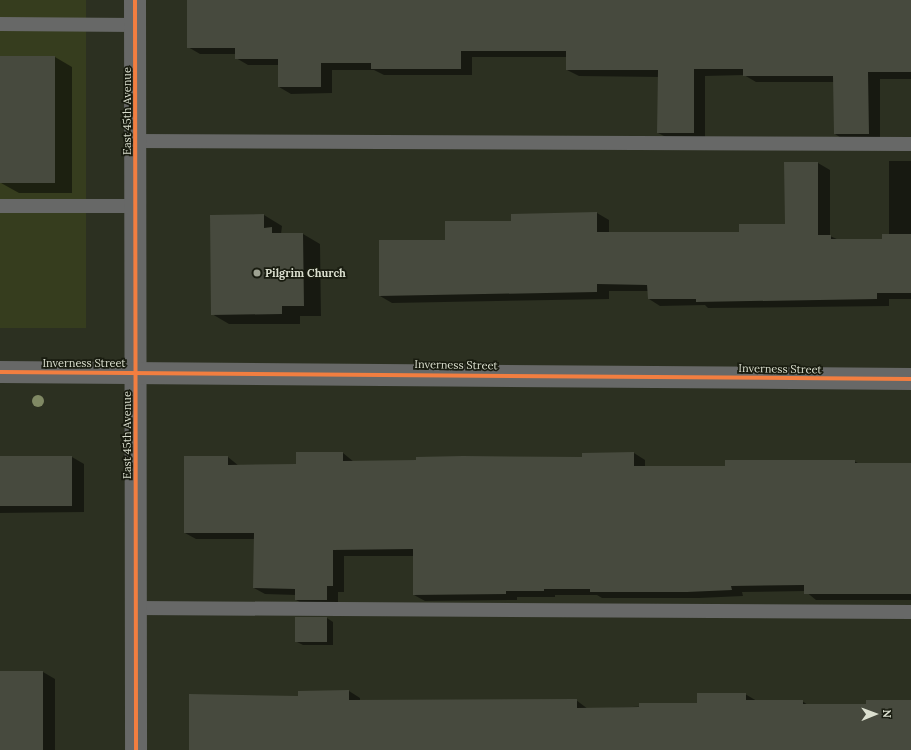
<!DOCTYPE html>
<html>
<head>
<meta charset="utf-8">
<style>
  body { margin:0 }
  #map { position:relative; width:911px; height:750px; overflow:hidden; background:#2c3021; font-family:Lora,serif }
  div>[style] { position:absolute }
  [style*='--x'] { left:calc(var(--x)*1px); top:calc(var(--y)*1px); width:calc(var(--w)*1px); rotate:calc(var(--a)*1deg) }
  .built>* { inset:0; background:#363d1e; transform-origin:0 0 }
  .shadow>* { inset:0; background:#0007 }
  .building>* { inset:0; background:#474a3e; transform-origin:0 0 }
  .service>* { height:14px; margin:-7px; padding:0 7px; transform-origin:7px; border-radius:7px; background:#676867 }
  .minor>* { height:22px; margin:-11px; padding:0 11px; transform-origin:11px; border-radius:11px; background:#676867 }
  .cycleway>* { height:4px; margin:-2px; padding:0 2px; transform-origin:2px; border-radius:2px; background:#f27e40 }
  .trees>* { width:12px; height:12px; margin:-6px; border-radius:50%; background:#808964 }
  .dots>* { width:11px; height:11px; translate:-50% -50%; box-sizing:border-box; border:2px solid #191c10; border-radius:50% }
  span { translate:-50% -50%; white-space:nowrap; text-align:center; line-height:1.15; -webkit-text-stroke:3.5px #191c10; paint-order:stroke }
  .street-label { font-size:11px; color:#dbdfcf }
  .poi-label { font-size:11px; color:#dbdfcf; font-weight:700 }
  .left { translate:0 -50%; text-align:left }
  .north { position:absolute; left:855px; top:694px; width:40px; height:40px; -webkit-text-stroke:3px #191c10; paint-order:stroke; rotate:89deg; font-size:11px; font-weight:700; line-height:16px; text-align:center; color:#dbdfcf }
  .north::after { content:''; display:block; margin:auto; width:14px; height:18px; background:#dbdfcf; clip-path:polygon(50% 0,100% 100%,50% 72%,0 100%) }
</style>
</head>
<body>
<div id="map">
  <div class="built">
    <i style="left:0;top:0;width:86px;height:328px"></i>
  </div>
  <div class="shadow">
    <i style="clip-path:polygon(188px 0,911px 0,911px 79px,880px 79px,880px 140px,846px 141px,835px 134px,834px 82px,756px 82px,744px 75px,705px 76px,705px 139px,670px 139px,658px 133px,658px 77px,579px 76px,567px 70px,567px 57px,472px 57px,472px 75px,384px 75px,374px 70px,332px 70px,332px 93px,291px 94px,279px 87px,279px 65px,248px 65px,236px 58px,236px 54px,200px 54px,188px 47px)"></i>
    <i style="clip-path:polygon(55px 57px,72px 67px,72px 193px,19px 193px,1px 183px)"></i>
    <i style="clip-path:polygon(889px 161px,911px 161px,911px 299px,889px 299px,889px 306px,708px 308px,705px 305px,660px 306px,649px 299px,648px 291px,609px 291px,609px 299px,392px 303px,380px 296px,446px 241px,512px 222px,557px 213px,597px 213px,609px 220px,609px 233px,740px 233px,786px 225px,786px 163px,818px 163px,830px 170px,830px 236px,839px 240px,883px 240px,889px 235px)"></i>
    <i style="clip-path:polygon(264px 215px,282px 226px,281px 234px,303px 234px,320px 244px,321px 316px,300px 316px,300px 324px,229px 324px,212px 314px,211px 216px)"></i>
    <i style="clip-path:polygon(343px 453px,354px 462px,583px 458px,634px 453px,645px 460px,645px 467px,726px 467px,854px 461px,860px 464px,911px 464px,911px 600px,816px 600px,805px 591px,742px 592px,743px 596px,699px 598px,602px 598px,597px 595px,555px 595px,555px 597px,517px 597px,517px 600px,425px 601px,414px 595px,414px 556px,344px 556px,344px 592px,338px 592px,338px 606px,307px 606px,296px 600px,296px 595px,265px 594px,254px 588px,255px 539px,196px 539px,185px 533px,228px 457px,239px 466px,297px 465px)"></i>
    <i style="clip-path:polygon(0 457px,72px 457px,84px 464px,84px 512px,0 513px)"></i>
    <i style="clip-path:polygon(327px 618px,333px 622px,333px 645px,303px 645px,297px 642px)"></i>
    <i style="clip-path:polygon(43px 672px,55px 679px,55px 750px,1px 750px)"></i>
    <i style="clip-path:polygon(349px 691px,360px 698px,360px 701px,576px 700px,588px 709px,698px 704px,745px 694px,757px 701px,802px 701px,808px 705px,867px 705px,911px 701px,911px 750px,190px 750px,299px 697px)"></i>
  </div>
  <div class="building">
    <i style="clip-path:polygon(187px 0,911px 0,911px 72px,868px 72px,869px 134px,834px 134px,833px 76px,743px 76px,743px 69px,694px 69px,694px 133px,657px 133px,658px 70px,566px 70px,566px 51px,461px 51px,461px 69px,371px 69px,371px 63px,321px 63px,321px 87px,278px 87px,278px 59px,235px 59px,235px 48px,187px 48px)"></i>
    <i style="left:0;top:56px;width:55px;height:127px"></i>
    <i style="clip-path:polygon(784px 162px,818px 162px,818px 235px,831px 235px,831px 239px,882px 239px,882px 234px,911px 234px,911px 293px,877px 293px,877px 299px,696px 302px,696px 299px,648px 299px,647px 285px,597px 284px,597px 292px,379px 296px,379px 240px,445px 240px,445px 221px,511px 221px,511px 214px,597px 212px,597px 232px,739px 232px,739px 224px,785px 224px)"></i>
    <i style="clip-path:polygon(264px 214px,264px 228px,272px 227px,272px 233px,303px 233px,304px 306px,282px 306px,282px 314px,211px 315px,210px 215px)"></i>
    <i style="clip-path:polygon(296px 452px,343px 452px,343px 461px,416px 460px,416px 457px,463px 456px,582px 457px,582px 453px,634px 452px,634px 466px,725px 466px,725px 460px,855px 460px,855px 463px,911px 463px,911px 594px,804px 594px,804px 585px,731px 586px,732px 590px,687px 592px,590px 592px,590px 589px,544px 589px,544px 591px,506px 591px,506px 594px,413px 595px,413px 549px,333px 550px,333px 586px,327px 586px,327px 600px,295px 600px,295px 589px,253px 588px,254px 533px,184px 533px,184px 456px,228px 456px,228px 465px,296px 464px)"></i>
    <i style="left:0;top:456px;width:72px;height:50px"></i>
    <i style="left:295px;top:617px;width:32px;height:25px"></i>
    <i style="left:0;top:671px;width:43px;height:79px"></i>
    <i style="clip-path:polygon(349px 690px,349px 700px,577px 699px,577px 708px,639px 707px,639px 703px,697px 703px,697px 693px,746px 693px,746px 700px,803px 700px,803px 704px,866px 704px,866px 700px,911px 700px,911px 750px,189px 750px,189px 694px,298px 696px,298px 691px)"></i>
  </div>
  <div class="service">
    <i style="--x:0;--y:24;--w:135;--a:0.4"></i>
    <i style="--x:136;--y:141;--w:775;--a:0.22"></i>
    <i style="--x:0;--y:206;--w:136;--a:0"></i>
    <i style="--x:136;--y:608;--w:775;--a:0.3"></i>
  </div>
  <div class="minor">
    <i style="--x:135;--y:0;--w:750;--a:89.92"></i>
    <i style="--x:0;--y:372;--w:911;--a:0.44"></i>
  </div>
  <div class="cycleway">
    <i style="--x:135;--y:0;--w:750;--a:89.92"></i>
    <i style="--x:0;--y:372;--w:911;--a:0.44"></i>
  </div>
  <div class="trees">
    <i style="left:38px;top:401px"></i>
  </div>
  <div class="dots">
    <i style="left:257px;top:273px;background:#9ea292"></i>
  </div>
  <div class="street-label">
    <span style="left:127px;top:111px;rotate:-90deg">East 45th Avenue</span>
    <span style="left:84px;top:363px">Inverness Street</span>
    <span style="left:456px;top:365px;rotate:1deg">Inverness Street</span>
    <span style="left:780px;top:369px;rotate:1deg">Inverness Street</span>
    <span style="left:127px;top:435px;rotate:-90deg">East 45th Avenue</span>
  </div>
  <div class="poi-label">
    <span class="left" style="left:265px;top:273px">Pilgrim Church</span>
  </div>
  <div class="north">N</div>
</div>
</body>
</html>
